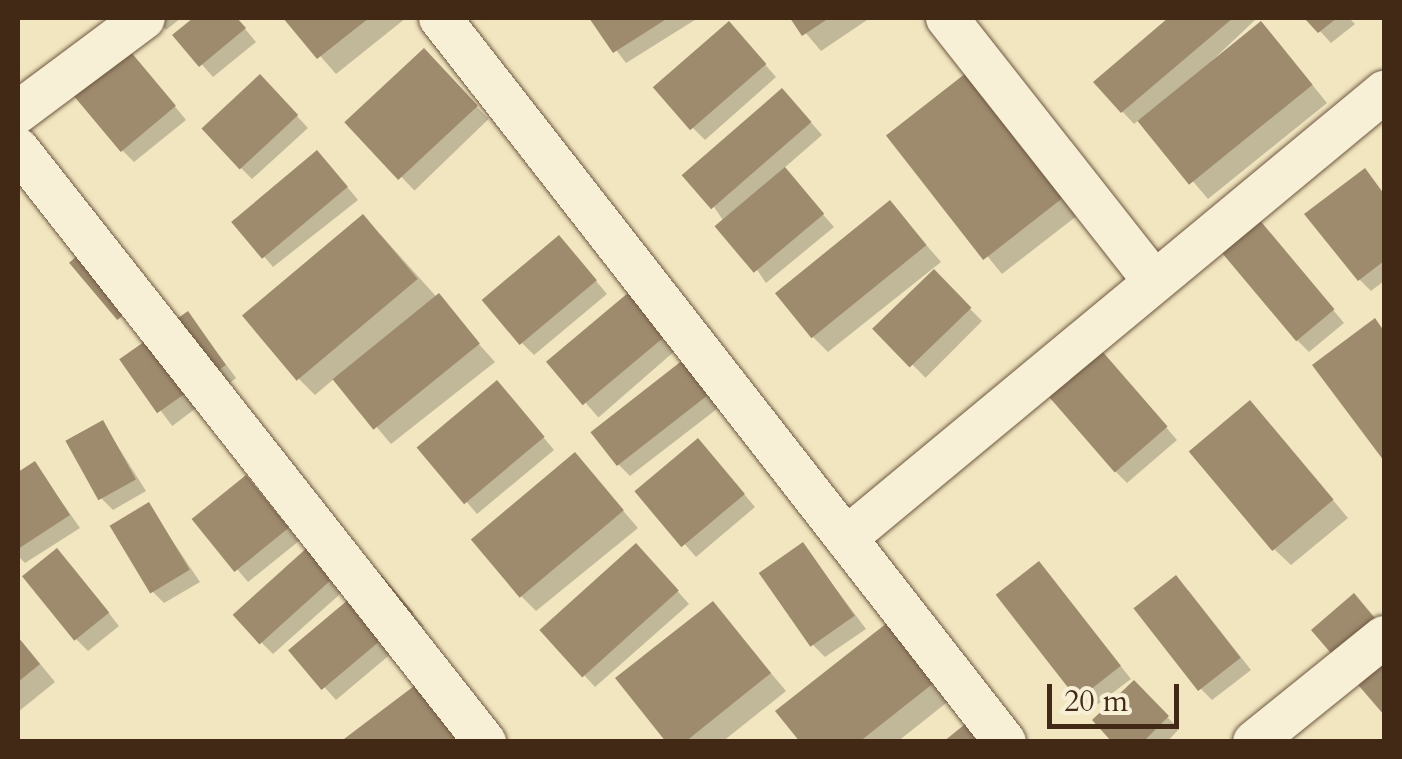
<!DOCTYPE html>
<html>
<head>
<meta charset="utf-8">
<style>
  body { margin:0 }
  #map { position:relative; width:1402px; height:759px; overflow:hidden; background:#f2e6c0; font-family:Cardo,serif }
  div>[style] { position:absolute }
  [style*='--x'] { left:calc(var(--x)*1px); top:calc(var(--y)*1px); width:calc(var(--w)*1px); rotate:calc(var(--a)*1deg) }
  .shadow>* { inset:0; background:#0003; transform-origin:0 0 }
  .building>* { inset:0; background:#9e8b6e; transform-origin:0 0 }
  .roads { filter:drop-shadow(0 0 2px #6e5840) drop-shadow(0 0 2px #6e5840) }
  .minor>* { height:42px; margin:-21px; padding:0 21px; transform-origin:21px; border-radius:21px; background:#f7efd6 }
  span { translate:-50% -50%; white-space:nowrap; text-align:center; line-height:1.15; -webkit-text-stroke:10px #f7efd6; paint-order:stroke }
  .frame { position:absolute; inset:0; border:20px solid #422916; pointer-events:none }
  .scale { position:absolute; left:1047px; top:684px; width:132px; height:45px; box-sizing:border-box; border:5px solid #422916; border-top:0; padding-left:12px; font-size:30px; line-height:35px; white-space:nowrap; color:#422916; -webkit-text-stroke:8px #f7efd6; paint-order:stroke }
</style>
</head>
<body>
<div id="map">
  <div class="shadow">
    <i style="clip-path:polygon(154px 18px,181px 18px,166px 30px)"></i>
    <i style="clip-path:polygon(197px 18px,236px 18px,256px 42px,213px 77px,176px 35px)"></i>
    <i style="clip-path:polygon(287px 18px,406px 18px,336px 74px)"></i>
    <i style="clip-path:polygon(592px 18px,698px 18px,626px 63px)"></i>
    <i style="clip-path:polygon(793px 18px,870px 18px,821px 51px)"></i>
    <i style="clip-path:polygon(1172px 18px,1257px 18px,1194px 78px,1277px 41px,1327px 103px,1208px 199px,1140px 119px,1134px 124px,1096px 83px)"></i>
    <i style="clip-path:polygon(1308px 18px,1349px 18px,1355px 24px,1331px 43px)"></i>
    <i style="clip-path:polygon(741px 37px,776px 77px,705px 140px,693px 128px)"></i>
    <i style="left:424px;top:52px;width:93px;height:103px;rotate:46deg"></i>
    <i style="clip-path:polygon(132px 54px,186px 120px,134px 162px,122px 150px)"></i>
    <i style="clip-path:polygon(272px 89px,308px 128px,252px 179px,240px 167px)"></i>
    <i style="clip-path:polygon(794px 103px,822px 135px,783px 169px,834px 227px,766px 283px,714px 207px)"></i>
    <i style="clip-path:polygon(889px 136px,1087px 208px,1002px 274px)"></i>
    <i style="clip-path:polygon(329px 165px,358px 200px,273px 267px,233px 220px)"></i>
    <i style="clip-path:polygon(1364px 171px,1384px 194px,1384px 281px,1371px 291px,1360px 280px)"></i>
    <i style="clip-path:polygon(890px 203px,941px 262px,828px 352px,811px 335px)"></i>
    <i style="clip-path:polygon(380px 234px,495px 362px,391px 444px,335px 378px,315px 395px,299px 379px)"></i>
    <i style="clip-path:polygon(1270px 234px,1344px 323px,1309px 352px,1297px 340px)"></i>
    <i style="clip-path:polygon(570px 250px,607px 294px,534px 355px,522px 343px)"></i>
    <i style="left:934px;top:273px;width:68px;height:80px;rotate:45deg"></i>
    <i style="left:641px;top:285px;width:72px;height:119px;rotate:49deg"></i>
    <i style="left:188px;top:314px;width:80px;height:80px;rotate:53deg"></i>
    <i style="clip-path:polygon(1374px 321px,1384px 331px,1384px 457px,1315px 365px)"></i>
    <i style="clip-path:polygon(711px 341px,748px 385px,630px 476px,618px 464px)"></i>
    <i style="clip-path:polygon(1113px 366px,1177px 440px,1127px 483px,1115px 471px)"></i>
    <i style="clip-path:polygon(509px 396px,554px 450px,477px 514px,420px 447px)"></i>
    <i style="clip-path:polygon(1266px 420px,1348px 518px,1291px 565px,1274px 549px)"></i>
    <i style="clip-path:polygon(103px 423px,146px 491px,113px 510px,101px 498px)"></i>
    <i style="clip-path:polygon(710px 454px,755px 507px,696px 557px,639px 492px)"></i>
    <i style="clip-path:polygon(575px 455px,638px 528px,536px 611px,519px 594px)"></i>
    <i style="clip-path:polygon(35px 464px,80px 528px,25px 563px,18px 556px,18px 475px)"></i>
    <i style="clip-path:polygon(258px 490px,299px 541px,248px 582px,195px 519px)"></i>
    <i style="clip-path:polygon(149px 506px,200px 582px,164px 603px,152px 591px)"></i>
    <i style="clip-path:polygon(330px 530px,367px 570px,273px 654px,261px 642px)"></i>
    <i style="clip-path:polygon(803px 545px,866px 629px,825px 657px,813px 645px)"></i>
    <i style="clip-path:polygon(648px 558px,689px 604px,595px 687px,542px 629px)"></i>
    <i style="clip-path:polygon(69px 563px,119px 626px,88px 651px,76px 639px)"></i>
    <i style="clip-path:polygon(1039px 564px,1131px 679px,1090px 710px,1078px 698px)"></i>
    <i style="clip-path:polygon(392px 588px,424px 626px,336px 700px,291px 650px)"></i>
    <i style="clip-path:polygon(1188px 590px,1251px 670px,1212px 700px,1200px 688px)"></i>
    <i style="clip-path:polygon(713px 604px,786px 691px,722px 742px,669px 742px)"></i>
    <i style="clip-path:polygon(892px 622px,955px 696px,897px 742px,803px 742px)"></i>
    <i style="clip-path:polygon(18px 637px,55px 682px,18px 712px)"></i>
    <i style="clip-path:polygon(1134px 683px,1179px 729px,1167px 742px,1116px 742px)"></i>
  </div>
  <div class="building">
    <i style="clip-path:polygon(193px 18px,237px 18px,246px 28px,199px 67px,172px 35px)"></i>
    <i style="clip-path:polygon(283px 18px,369px 18px,317px 59px)"></i>
    <i style="clip-path:polygon(589px 18px,668px 18px,613px 53px)"></i>
    <i style="clip-path:polygon(790px 18px,829px 18px,802px 36px)"></i>
    <i style="clip-path:polygon(1168px 18px,1233px 18px,1121px 113px,1093px 82px)"></i>
    <i style="clip-path:polygon(1304px 18px,1337px 18px,1318px 33px)"></i>
    <i style="left:729px;top:21px;width:57px;height:101px;rotate:49deg"></i>
    <i style="left:1261px;top:21px;width:82px;height:159px;rotate:51deg"></i>
    <i style="left:120px;top:39px;width:87px;height:72px;rotate:50deg"></i>
    <i style="left:424px;top:48px;width:79px;height:109px;rotate:47deg"></i>
    <i style="left:975px;top:66px;width:158px;height:113px;rotate:52deg"></i>
    <i style="left:260px;top:74px;width:56px;height:80px;rotate:47deg"></i>
    <i style="left:782px;top:88px;width:45px;height:133px;rotate:49deg"></i>
    <i style="left:317px;top:150px;width:48px;height:112px;rotate:50deg"></i>
    <i style="left:785px;top:167px;width:61px;height:92px;rotate:50deg"></i>
    <i style="clip-path:polygon(1365px 168px,1384px 194px,1384px 261px,1358px 281px,1304px 214px)"></i>
    <i style="left:890px;top:200px;width:58px;height:148px;rotate:51deg"></i>
    <i style="left:363px;top:214px;width:85px;height:158px;rotate:50deg"></i>
    <i style="left:1258px;top:218px;width:119px;height:50px;rotate:50deg"></i>
    <i style="left:102px;top:235px;width:75px;height:43px;rotate:50deg"></i>
    <i style="left:559px;top:235px;width:59px;height:101px;rotate:50deg"></i>
    <i style="left:934px;top:269px;width:54px;height:86px;rotate:46deg"></i>
    <i style="left:641px;top:282px;width:57px;height:124px;rotate:50deg"></i>
    <i style="left:439px;top:293px;width:65px;height:137px;rotate:51deg"></i>
    <i style="left:188px;top:311px;width:66px;height:84px;rotate:55deg"></i>
    <i style="clip-path:polygon(1375px 318px,1384px 331px,1384px 461px,1312px 365px)"></i>
    <i style="left:711px;top:338px;width:43px;height:153px;rotate:52deg"></i>
    <i style="left:1102px;top:351px;width:100px;height:70px;rotate:49deg"></i>
    <i style="left:497px;top:380px;width:74px;height:105px;rotate:50deg"></i>
    <i style="left:1250px;top:400px;width:130px;height:80px;rotate:50deg"></i>
    <i style="left:103px;top:420px;width:68px;height:43px;rotate:61deg"></i>
    <i style="left:698px;top:438px;width:73px;height:83px;rotate:50deg"></i>
    <i style="left:575px;top:452px;width:76px;height:136px;rotate:50deg"></i>
    <i style="clip-path:polygon(35px 461px,70px 515px,18px 549px,18px 472px)"></i>
    <i style="left:246px;top:475px;width:68px;height:70px;rotate:51deg"></i>
    <i style="left:149px;top:502px;width:79px;height:46px;rotate:59deg"></i>
    <i style="left:330px;top:527px;width:40px;height:131px;rotate:48deg"></i>
    <i style="left:803px;top:542px;width:90px;height:54px;rotate:55deg"></i>
    <i style="left:636px;top:543px;width:64px;height:130px;rotate:48deg"></i>
    <i style="left:57px;top:548px;width:83px;height:45px;rotate:51deg"></i>
    <i style="left:1039px;top:561px;width:133px;height:55px;rotate:52deg"></i>
    <i style="left:380px;top:573px;width:52px;height:120px;rotate:50deg"></i>
    <i style="left:1176px;top:575px;width:105px;height:54px;rotate:52deg"></i>
    <i style="clip-path:polygon(1354px 593px,1384px 629px,1384px 715px,1311px 630px)"></i>
    <i style="clip-path:polygon(713px 601px,771px 673px,685px 742px,666px 742px,615px 678px)"></i>
    <i style="clip-path:polygon(892px 619px,940px 678px,859px 742px,800px 742px,775px 711px)"></i>
    <i style="clip-path:polygon(18px 637px,40px 664px,18px 682px)"></i>
    <i style="clip-path:polygon(422px 680px,462px 734px,452px 742px,340px 742px)"></i>
    <i style="clip-path:polygon(1134px 680px,1169px 716px,1143px 742px,1112px 742px,1092px 720px)"></i>
    <i style="clip-path:polygon(985px 708px,1013px 742px,943px 742px)"></i>
  </div>
  <div class="roads">
    <div class="minor">
      <i style="--x:440;--y:18;--w:918;--a:52.03"></i>
      <i style="--x:947;--y:18;--w:335;--a:51.8"></i>
      <i style="--x:18;--y:112;--w:157;--a:-36.7"></i>
      <i style="--x:18;--y:149;--w:755;--a:51.78"></i>
      <i style="--x:846;--y:538;--w:699;--a:-39.66"></i>
      <i style="--x:1254;--y:742;--w:167;--a:-38.9"></i>
    </div>
  </div>
  <div class="frame"></div>
  <div class="scale">20 m</div>
</div>
</body>
</html>
